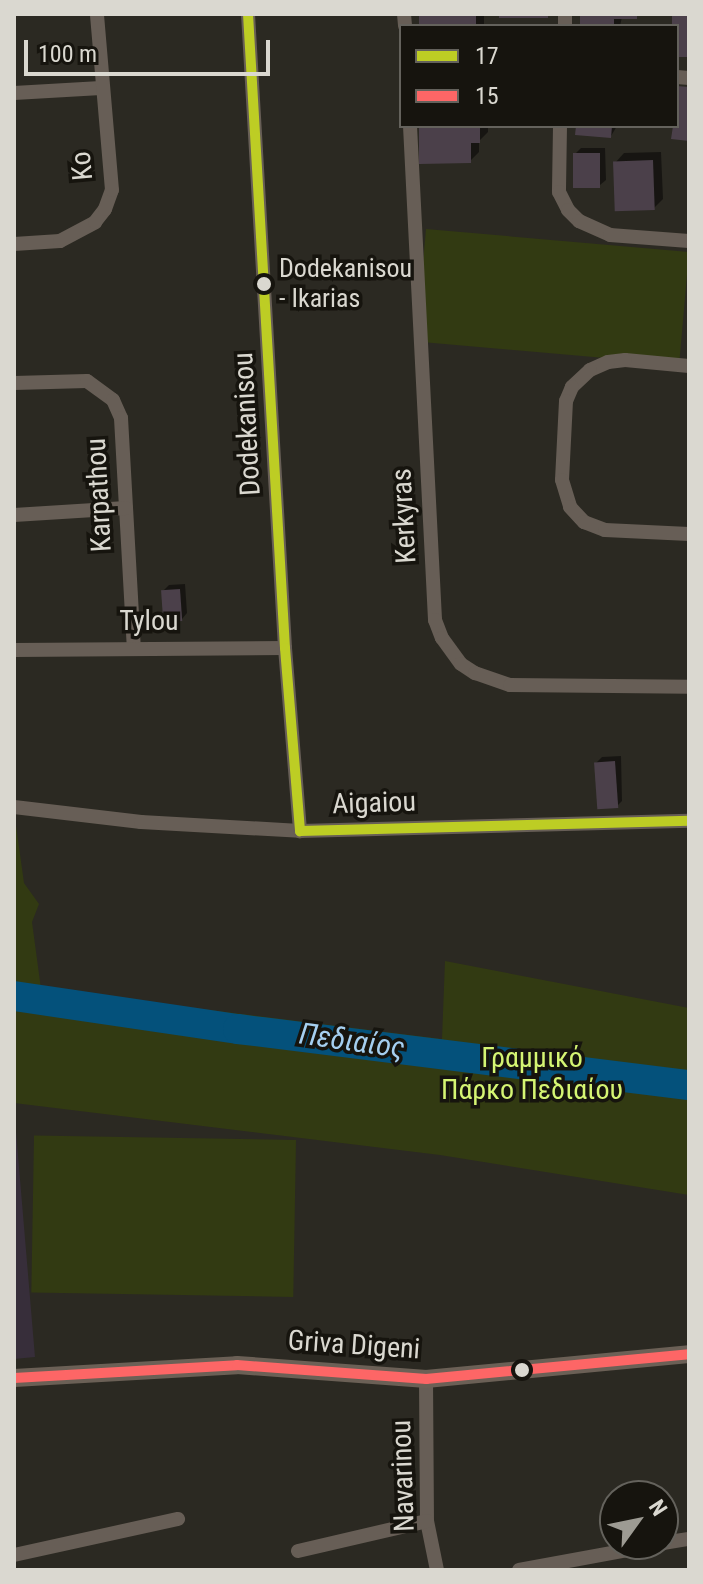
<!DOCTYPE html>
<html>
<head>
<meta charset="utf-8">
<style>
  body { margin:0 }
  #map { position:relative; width:703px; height:1584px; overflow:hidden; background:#2b2922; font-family:"Roboto Condensed",sans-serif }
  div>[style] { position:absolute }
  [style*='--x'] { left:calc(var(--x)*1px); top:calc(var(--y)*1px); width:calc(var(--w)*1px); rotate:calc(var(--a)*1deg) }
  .education>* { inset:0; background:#372e3a }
  .green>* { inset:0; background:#323a12; transform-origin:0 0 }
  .shadow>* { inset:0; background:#0007; transform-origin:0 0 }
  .river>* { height:30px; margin:-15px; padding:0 15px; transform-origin:15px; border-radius:15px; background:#04517b }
  .building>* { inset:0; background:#4b404a; transform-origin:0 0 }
  .street>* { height:14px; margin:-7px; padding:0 7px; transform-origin:7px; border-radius:7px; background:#675e56 }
  .secondary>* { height:18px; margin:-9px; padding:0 9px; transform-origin:9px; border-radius:9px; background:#6b6056 }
  .bus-1>* { height:10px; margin:-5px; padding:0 5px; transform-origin:5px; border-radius:5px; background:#bdcd24 }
  .bus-2>* { height:10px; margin:-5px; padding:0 5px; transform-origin:5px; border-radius:5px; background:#fd6666 }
  .dots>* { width:22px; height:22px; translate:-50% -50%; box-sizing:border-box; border:4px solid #16140e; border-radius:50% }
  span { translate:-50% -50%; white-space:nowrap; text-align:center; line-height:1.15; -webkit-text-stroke:7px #16140e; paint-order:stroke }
  .bus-label { font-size:26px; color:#dad8d0 }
  .left { translate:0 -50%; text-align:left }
  .street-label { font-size:28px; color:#dad8d0 }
  .park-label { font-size:28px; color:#d5f573 }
  .water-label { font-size:30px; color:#a5cff0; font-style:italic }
  .frame { position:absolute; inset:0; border:16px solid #dad8d0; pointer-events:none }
  .legend { position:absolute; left:399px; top:24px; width:280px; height:104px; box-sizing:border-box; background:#16140e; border:2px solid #64625c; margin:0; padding:10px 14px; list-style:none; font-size:24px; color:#dad8d0 }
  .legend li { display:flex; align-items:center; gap:16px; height:40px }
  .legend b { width:40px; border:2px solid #64625c }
  .north { position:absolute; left:599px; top:1480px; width:80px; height:80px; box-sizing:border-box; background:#16140e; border:2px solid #64625c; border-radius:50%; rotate:57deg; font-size:22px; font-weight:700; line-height:32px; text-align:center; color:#dad8d0 }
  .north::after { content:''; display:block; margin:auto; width:28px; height:36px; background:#9d9b93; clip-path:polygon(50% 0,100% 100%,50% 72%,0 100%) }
  .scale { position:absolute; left:24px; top:40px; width:246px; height:36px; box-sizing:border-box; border:4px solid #dad8d0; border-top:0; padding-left:10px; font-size:24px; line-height:28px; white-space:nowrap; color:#dad8d0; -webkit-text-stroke:6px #16140e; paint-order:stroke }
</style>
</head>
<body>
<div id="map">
  <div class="education">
    <i style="clip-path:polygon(14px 1108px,35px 1357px,14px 1359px)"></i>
  </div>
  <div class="green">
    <i style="left:426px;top:229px;width:264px;height:113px;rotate:5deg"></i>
    <i style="clip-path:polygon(14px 811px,24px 883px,39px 904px,32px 922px,41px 989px,442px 1039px,445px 961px,689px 1008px,689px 1195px,440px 1155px,14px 1103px)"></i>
    <i style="left:296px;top:1140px;width:157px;height:262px;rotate:91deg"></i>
  </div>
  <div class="shadow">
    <i style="left:426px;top:14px;width:58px;height:13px"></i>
    <i style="clip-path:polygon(582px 14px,640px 14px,622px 17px,620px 26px,582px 26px)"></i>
    <i style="clip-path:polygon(421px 126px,488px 126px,488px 132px,479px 141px,479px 152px,470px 161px)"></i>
    <i style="clip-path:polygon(577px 126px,617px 126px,611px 136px)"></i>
    <i style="clip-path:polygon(581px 148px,605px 148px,606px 180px,600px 185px,575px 154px)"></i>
    <i style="clip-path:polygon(661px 152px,663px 199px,654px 208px,615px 163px,624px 153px)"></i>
    <i style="clip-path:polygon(185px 584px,187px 613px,182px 619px,163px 591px,169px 585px)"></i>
    <i style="clip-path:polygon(621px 756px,622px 801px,617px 806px,596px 763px,602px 757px)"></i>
  </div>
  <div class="river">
    <i style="--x:14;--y:996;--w:226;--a:8.4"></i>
    <i style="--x:238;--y:1029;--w:454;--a:7.1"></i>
  </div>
  <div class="building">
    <i style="left:499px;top:14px;width:49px;height:4px"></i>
    <i style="clip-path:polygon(580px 14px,637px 14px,637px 19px,614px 19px,614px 26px,580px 26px)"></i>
    <i style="clip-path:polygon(672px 14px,689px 14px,689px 57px,677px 57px,677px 26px,672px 26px)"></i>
    <i style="left:476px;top:16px;width:10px;height:57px;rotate:90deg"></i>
    <i style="clip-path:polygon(677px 86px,689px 87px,689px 141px,671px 139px,673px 126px,677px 126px)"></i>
    <i style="clip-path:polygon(419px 126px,480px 126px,480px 143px,471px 143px,471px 163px,419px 164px)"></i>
    <i style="clip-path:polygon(576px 126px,612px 126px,611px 138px,575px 135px)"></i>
    <i style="left:573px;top:153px;width:27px;height:35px"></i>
    <i style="left:653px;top:160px;width:50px;height:40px;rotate:88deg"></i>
    <i style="left:180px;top:589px;width:32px;height:19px;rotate:86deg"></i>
    <i style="left:615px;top:761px;width:47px;height:21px;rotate:86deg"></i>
  </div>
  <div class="street">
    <i style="--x:248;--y:14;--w:635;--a:86.66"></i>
    <i style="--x:285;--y:648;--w:184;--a:85.3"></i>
    <i style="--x:404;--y:14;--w:12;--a:85"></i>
    <i style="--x:565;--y:26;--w:12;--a:-90"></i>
    <i style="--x:677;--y:77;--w:12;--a:5"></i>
    <i style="--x:14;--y:93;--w:87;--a:-3.3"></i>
    <i style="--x:410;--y:126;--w:495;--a:87.1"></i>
    <i style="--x:435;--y:620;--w:19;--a:69"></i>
    <i style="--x:442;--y:638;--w:32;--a:54"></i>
    <i style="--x:461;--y:664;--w:17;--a:33"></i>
    <i style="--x:475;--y:673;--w:37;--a:19"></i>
    <i style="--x:510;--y:685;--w:179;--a:0.6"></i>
    <i style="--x:560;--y:126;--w:66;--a:90.9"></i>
    <i style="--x:559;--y:192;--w:20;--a:63"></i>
    <i style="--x:568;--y:210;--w:16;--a:45"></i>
    <i style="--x:579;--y:221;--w:34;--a:24"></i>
    <i style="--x:610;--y:235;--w:79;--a:4.3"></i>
    <i style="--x:14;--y:244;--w:46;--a:-3.7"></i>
    <i style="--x:60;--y:241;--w:40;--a:-28"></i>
    <i style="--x:95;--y:222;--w:16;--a:-52"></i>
    <i style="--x:105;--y:209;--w:20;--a:-70"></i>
    <i style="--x:112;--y:190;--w:177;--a:-94.9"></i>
    <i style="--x:689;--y:366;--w:64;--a:-174.6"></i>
    <i style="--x:625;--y:360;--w:17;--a:173"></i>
    <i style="--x:608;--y:362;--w:20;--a:156"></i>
    <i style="--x:590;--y:370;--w:25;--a:137"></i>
    <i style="--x:572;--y:387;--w:15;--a:113"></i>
    <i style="--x:566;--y:401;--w:79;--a:92.9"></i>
    <i style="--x:562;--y:480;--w:28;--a:73"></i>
    <i style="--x:570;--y:507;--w:21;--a:47"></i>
    <i style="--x:584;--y:522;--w:22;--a:21"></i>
    <i style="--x:605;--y:530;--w:84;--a:2.7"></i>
    <i style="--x:14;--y:383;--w:73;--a:-1.6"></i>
    <i style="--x:87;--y:381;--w:32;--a:36"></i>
    <i style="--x:113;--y:400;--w:20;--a:66"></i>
    <i style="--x:121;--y:418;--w:229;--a:86.8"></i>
    <i style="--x:14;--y:515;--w:112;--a:-3.6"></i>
    <i style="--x:14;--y:650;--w:271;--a:-0.4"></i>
    <i style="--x:14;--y:807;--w:128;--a:6.7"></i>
    <i style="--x:141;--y:822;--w:159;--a:3.2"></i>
    <i style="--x:300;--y:831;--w:389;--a:-1.5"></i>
    <i style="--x:426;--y:1379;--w:142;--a:89.6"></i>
    <i style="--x:427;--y:1521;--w:50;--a:78.5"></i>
    <i style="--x:663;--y:1543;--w:26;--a:-9"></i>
    <i style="--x:298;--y:1551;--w:132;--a:-13.1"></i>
    <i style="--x:14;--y:1555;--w:168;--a:-12.4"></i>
    <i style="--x:519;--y:1570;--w:143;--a:-10.4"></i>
  </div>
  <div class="secondary">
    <i style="--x:14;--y:1378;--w:223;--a:-3.3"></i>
    <i style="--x:237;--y:1365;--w:190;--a:4.2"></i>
    <i style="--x:426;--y:1379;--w:264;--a:-5.4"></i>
  </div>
  <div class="bus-1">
    <i style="--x:248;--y:14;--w:635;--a:86.66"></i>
    <i style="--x:285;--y:648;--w:184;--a:85.3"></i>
    <i style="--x:300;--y:831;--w:389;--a:-1.5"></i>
  </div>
  <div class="bus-2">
    <i style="--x:14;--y:1378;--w:223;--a:-3.3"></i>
    <i style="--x:237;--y:1365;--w:190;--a:4.2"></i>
    <i style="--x:426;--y:1379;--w:264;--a:-5.4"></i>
  </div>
  <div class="dots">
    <i style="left:264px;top:284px;background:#dad8d0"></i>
    <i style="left:522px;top:1370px;background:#dad8d0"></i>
  </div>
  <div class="bus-label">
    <span class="left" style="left:279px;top:284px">Dodekanisou<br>- Ikarias</span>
  </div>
  <div class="street-label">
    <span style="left:82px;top:166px;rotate:-95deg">Ko</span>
    <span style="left:247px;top:424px;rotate:-93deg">Dodekanisou</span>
    <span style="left:99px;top:495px;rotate:-93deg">Karpathou</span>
    <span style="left:404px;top:516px;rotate:-93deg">Kerkyras</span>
    <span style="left:149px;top:621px">Tylou</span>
    <span style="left:374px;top:803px;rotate:-2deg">Aigaiou</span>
    <span style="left:354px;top:1345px;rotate:4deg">Griva Digeni</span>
    <span style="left:403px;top:1476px;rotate:-92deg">Navarinou</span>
  </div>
  <div class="park-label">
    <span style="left:532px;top:1074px">Γραμμικό<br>Πάρκο Πεδιαίου</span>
  </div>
  <div class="water-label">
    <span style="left:352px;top:1041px;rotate:8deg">Πεδιαίος</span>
  </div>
  <div class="frame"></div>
  <ul class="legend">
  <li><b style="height:10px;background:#bdcd24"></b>17</li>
  <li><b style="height:10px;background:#fd6666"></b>15</li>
  </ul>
  <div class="north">N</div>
  <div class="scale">100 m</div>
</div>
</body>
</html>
